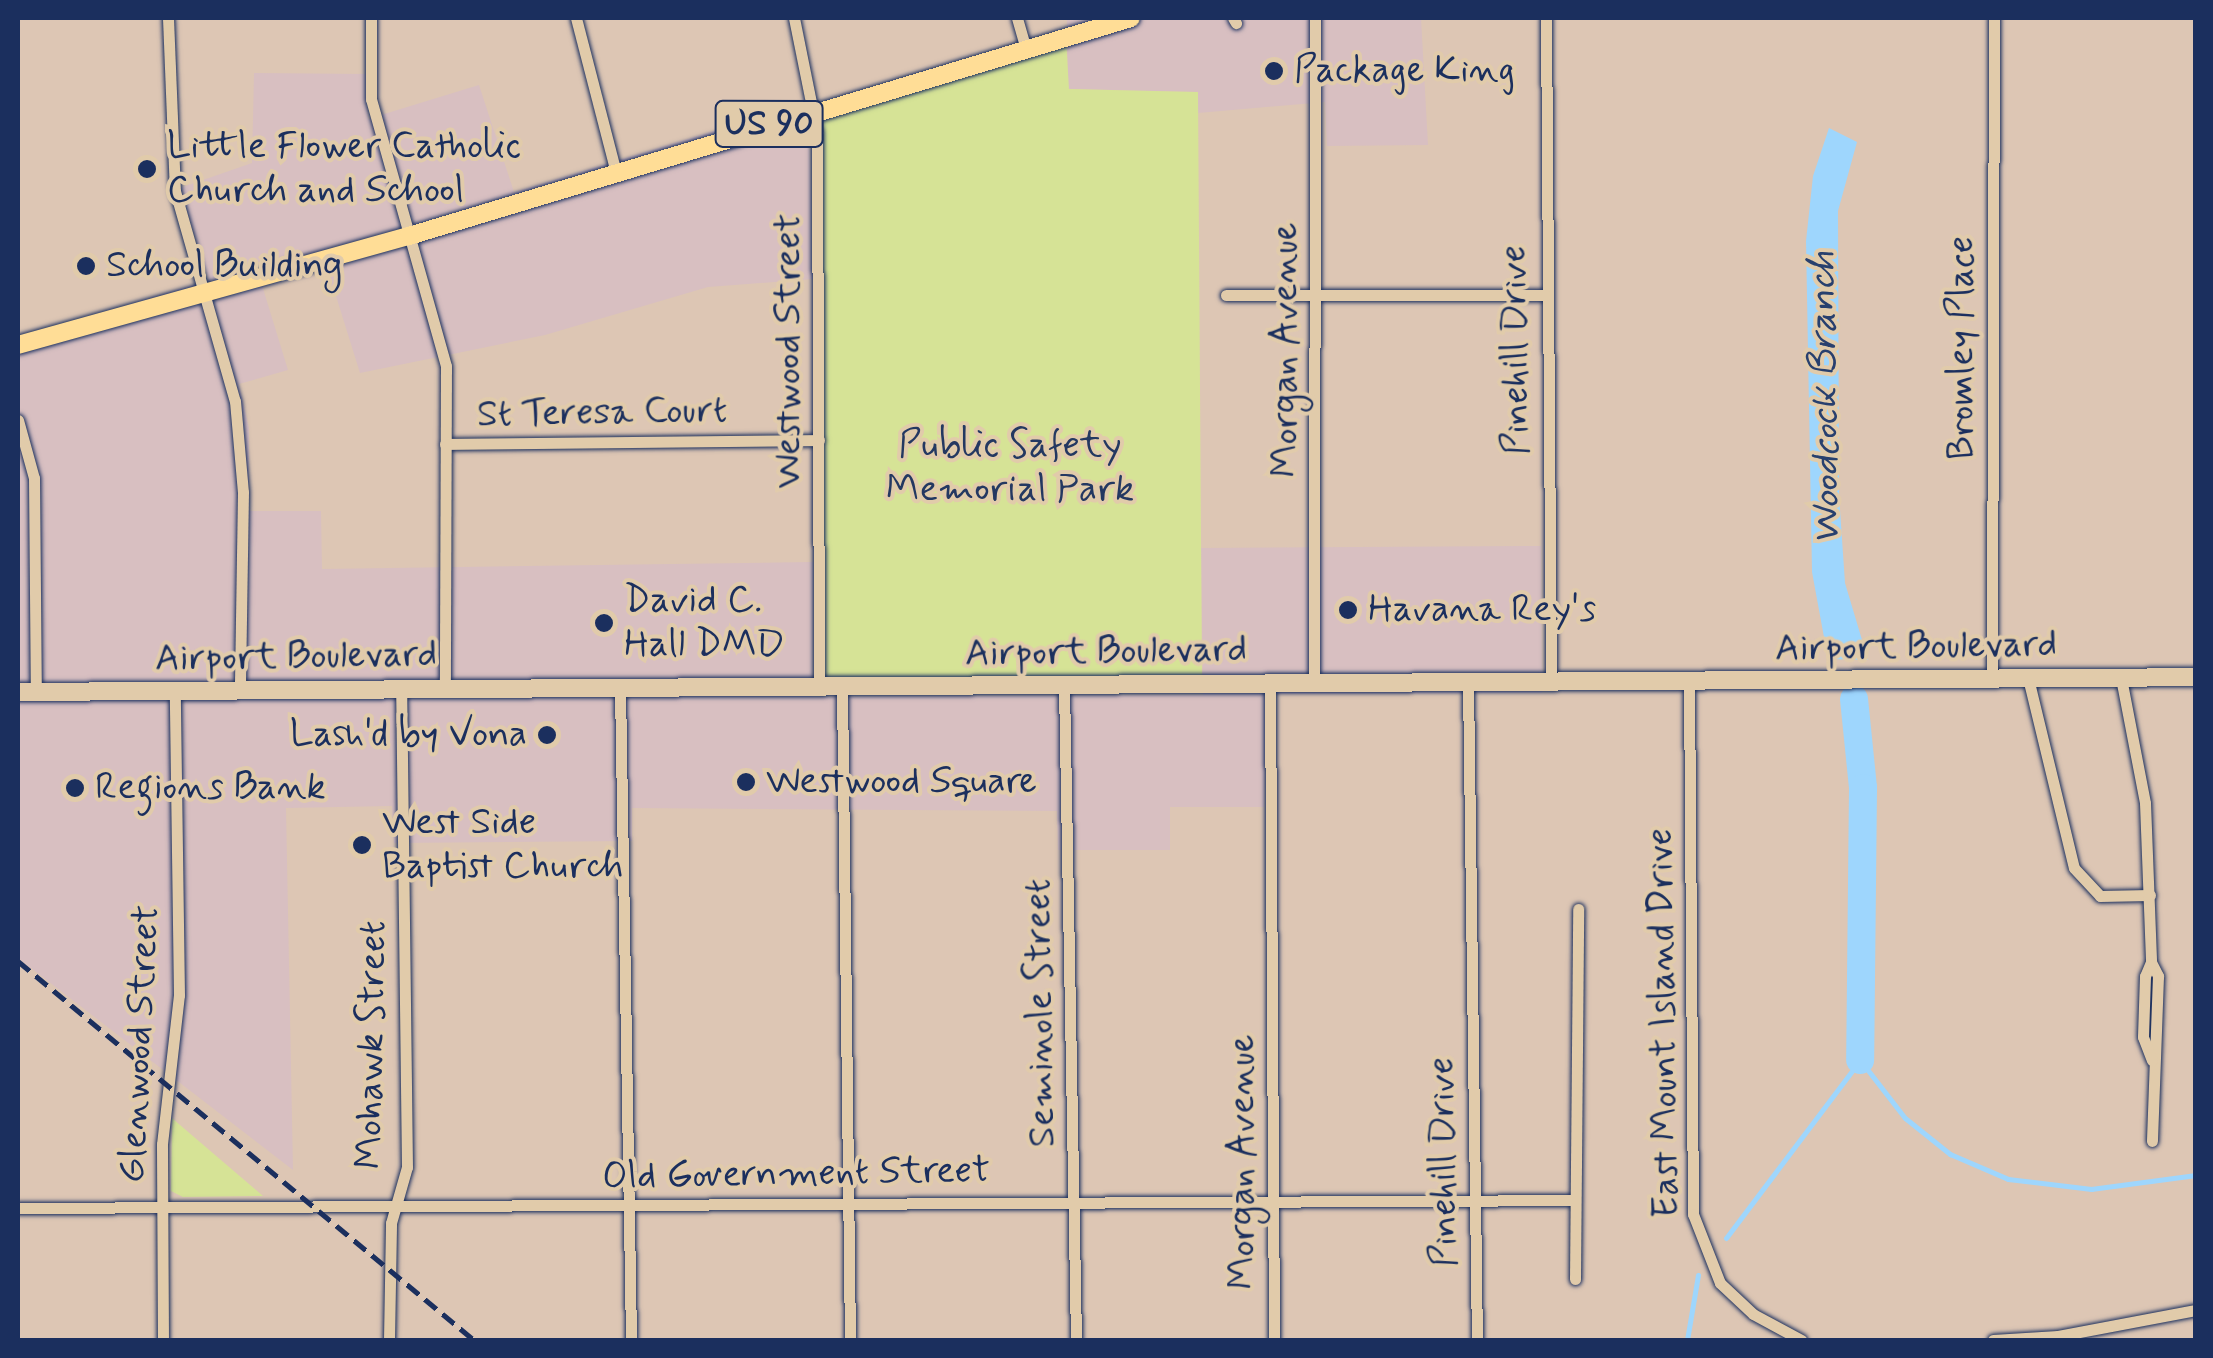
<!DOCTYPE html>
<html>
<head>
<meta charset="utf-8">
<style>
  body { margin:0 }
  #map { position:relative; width:2213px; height:1358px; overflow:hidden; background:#ddc6b4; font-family:Mynerve,sans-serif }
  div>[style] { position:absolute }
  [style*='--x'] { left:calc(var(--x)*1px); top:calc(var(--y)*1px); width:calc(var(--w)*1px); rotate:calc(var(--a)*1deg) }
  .built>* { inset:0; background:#d8bfc1 }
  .green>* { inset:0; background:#d6e396 }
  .water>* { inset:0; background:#9ed6fd }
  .stream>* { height:5px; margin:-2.5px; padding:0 2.5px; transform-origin:2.5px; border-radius:2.5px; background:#9ed6fd }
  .river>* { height:28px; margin:-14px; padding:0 14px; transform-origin:14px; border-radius:14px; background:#9ed6fd }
  .roads { filter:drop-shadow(0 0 2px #1b2f5e) drop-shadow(0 0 2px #1b2f5e) }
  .street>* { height:11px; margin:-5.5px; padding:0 5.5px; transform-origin:5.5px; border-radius:5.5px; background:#e1cbaa }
  .secondary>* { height:18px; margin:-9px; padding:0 9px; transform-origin:9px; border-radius:9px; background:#e1cbaa }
  .primary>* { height:18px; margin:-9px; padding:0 9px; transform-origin:9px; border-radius:9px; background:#ffdd96 }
  .rail>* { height:5px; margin-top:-2.5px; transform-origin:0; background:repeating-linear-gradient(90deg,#1b2f5e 0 15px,transparent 0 23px) }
  .dots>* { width:28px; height:28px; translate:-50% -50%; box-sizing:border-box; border:5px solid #e1cbaa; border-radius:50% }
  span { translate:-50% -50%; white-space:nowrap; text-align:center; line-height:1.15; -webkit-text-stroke:8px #e1cbaa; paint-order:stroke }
  .shield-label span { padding:2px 8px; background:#e1cbaa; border:2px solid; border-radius:8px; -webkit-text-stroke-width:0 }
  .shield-label { font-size:35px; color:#1b2f5e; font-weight:700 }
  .poi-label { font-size:38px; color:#1b2f5e }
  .left { translate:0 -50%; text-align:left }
  .right { translate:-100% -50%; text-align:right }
  .street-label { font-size:38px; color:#1b2f5e }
  .park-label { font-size:38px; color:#243861 }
  .water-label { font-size:40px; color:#28406e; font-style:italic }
  .frame { position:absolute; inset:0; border:20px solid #1b2f5e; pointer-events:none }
</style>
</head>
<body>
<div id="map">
  <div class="built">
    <i style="clip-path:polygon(1076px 18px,1421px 18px,1428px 145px,1327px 146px,1325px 102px,1198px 113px,1197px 92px,1068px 89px,1067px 20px)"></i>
    <i style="clip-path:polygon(254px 73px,366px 74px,368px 119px,479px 85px,514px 192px,808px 102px,813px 279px,708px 287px,545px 335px,360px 373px,326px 264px,261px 282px,288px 370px,239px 384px,249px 428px,249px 511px,321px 511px,322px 569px,813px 562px,812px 697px,1203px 695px,1201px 548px,1541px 546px,1542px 693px,1266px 694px,1264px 807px,1170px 807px,1170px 850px,1058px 850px,1057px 811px,632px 808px,632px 841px,394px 843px,392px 806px,286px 808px,293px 1170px,18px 958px,18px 337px,209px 280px,180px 188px,252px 163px)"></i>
  </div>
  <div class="green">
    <i style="clip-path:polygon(1066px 38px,1069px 89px,1198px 92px,1202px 683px,819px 687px,815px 111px)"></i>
    <i style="clip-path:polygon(172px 1118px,180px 1125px,263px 1196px,183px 1197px,171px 1191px)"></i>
  </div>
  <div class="water">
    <i style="clip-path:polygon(1829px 128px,1857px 142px,1838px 211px,1839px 495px,1845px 583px,1868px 660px,1828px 659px,1812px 572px,1806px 241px,1813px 176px)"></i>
  </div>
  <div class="stream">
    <i style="--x:1726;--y:1238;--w:223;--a:-53"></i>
    <i style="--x:1860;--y:1060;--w:73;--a:52.2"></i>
    <i style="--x:1905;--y:1118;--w:58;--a:38.7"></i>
    <i style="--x:1950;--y:1154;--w:63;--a:23.3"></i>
    <i style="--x:2008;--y:1179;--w:84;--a:6.9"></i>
    <i style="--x:2091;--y:1189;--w:106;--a:-7.6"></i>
    <i style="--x:1687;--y:1340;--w:66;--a:-80.4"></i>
  </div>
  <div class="river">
    <i style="--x:1854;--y:699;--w:89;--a:84.2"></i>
    <i style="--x:1863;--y:788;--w:272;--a:90.6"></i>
  </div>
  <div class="roads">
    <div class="street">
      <i style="--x:168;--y:18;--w:173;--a:87.7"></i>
      <i style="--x:175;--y:191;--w:218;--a:74.1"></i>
      <i style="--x:235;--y:401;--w:91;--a:85"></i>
      <i style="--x:243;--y:492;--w:198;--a:90.9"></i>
      <i style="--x:371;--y:18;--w:81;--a:90"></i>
      <i style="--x:371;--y:99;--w:277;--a:74.3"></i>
      <i style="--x:446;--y:366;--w:322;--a:90.2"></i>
      <i style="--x:576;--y:18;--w:156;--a:75.5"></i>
      <i style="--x:794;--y:18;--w:116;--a:78.6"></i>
      <i style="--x:817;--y:132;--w:555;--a:89.79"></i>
      <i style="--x:1017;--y:18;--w:33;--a:74"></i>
      <i style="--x:1233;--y:18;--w:6;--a:59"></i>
      <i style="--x:1546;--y:18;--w:664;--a:89.57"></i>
      <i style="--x:1226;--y:295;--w:319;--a:0"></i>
      <i style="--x:18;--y:420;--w:60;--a:74.6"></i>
      <i style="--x:34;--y:478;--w:214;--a:89.5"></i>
      <i style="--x:445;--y:444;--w:374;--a:-0.6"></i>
      <i style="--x:1992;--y:678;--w:660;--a:-89.83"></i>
      <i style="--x:2028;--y:678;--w:195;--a:76.4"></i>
      <i style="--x:2074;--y:868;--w:38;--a:47"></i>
      <i style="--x:2100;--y:896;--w:50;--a:-1.1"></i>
      <i style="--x:2121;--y:678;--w:127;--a:79.1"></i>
      <i style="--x:2145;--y:803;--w:159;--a:87.8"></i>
      <i style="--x:2151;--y:962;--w:16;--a:63"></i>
      <i style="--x:2158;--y:976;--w:165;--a:92.1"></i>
      <i style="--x:1689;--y:681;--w:533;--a:89.57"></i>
      <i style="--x:1693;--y:1214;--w:74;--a:68.6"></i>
      <i style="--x:1720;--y:1283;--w:45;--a:43.2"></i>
      <i style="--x:1753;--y:1314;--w:55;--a:28.4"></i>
      <i style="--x:1314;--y:682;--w:664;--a:-89.91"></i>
      <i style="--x:1270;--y:683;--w:657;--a:89.65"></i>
      <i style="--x:1468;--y:683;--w:657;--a:89.22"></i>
      <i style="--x:1064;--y:685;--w:655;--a:88.95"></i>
      <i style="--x:842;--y:687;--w:653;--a:89.3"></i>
      <i style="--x:620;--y:688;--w:652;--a:89.03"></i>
      <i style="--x:2151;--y:962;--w:15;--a:113"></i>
      <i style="--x:2145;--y:976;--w:61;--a:91.9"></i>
      <i style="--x:2143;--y:1037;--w:25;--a:69"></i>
      <i style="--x:18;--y:1208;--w:1557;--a:-0.29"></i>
      <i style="--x:1575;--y:1279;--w:370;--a:-89.5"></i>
      <i style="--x:163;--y:1340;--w:196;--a:-90.3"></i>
      <i style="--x:162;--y:1144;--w:150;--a:-83.5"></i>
      <i style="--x:179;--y:995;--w:304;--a:-90.8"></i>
      <i style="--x:389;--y:1340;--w:117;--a:-89"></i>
      <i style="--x:391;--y:1223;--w:58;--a:-74.1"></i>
      <i style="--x:407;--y:1167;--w:478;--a:-90.7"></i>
      <i style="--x:1993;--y:1340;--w:65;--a:-3.5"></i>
      <i style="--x:2058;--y:1336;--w:140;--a:-10.7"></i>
    </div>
    <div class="secondary">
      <i style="--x:18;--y:692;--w:2178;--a:-0.39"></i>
    </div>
    <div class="primary">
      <i style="--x:18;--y:345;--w:406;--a:-15.6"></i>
      <i style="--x:409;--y:236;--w:754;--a:-16.8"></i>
    </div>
  </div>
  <div class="rail">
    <i style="--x:18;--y:961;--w:593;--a:39.73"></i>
  </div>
  <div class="dots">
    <i style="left:1274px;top:71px;background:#1b2f5e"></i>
    <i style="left:147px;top:169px;background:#1b2f5e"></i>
    <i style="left:86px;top:266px;background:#1b2f5e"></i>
    <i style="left:1348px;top:610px;background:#1b2f5e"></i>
    <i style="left:604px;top:623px;background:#1b2f5e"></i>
    <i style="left:547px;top:735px;background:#1b2f5e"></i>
    <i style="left:746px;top:782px;background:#1b2f5e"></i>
    <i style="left:75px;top:788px;background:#1b2f5e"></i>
    <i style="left:362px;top:845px;background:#1b2f5e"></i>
  </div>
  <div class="shield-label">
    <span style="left:769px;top:124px">US 90</span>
  </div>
  <div class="poi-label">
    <span class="left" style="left:1294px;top:71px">Package King</span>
    <span class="left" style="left:167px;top:169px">Little Flower Catholic<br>Church and School</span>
    <span class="left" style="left:106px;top:266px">School Building</span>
    <span class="left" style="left:624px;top:623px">David C.<br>Hall DMD</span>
    <span class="left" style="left:1368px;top:610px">Havana Rey's</span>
    <span class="right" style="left:527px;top:735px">Lash'd by Vona</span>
    <span class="left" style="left:766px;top:782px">Westwood Square</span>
    <span class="left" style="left:95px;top:788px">Regions Bank</span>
    <span class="left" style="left:382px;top:845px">West Side<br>Baptist Church</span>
  </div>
  <div class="street-label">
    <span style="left:1962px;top:348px;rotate:-90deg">Bromley Place</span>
    <span style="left:1286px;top:350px;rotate:-90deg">Morgan Avenue</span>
    <span style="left:1516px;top:350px;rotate:-91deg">Pinehill Drive</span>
    <span style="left:789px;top:351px;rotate:-90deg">Westwood Street</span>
    <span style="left:602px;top:413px;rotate:-1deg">St Teresa Court</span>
    <span style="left:1916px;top:647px;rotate:-1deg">Airport Boulevard</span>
    <span style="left:1106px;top:652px;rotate:-1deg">Airport Boulevard</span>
    <span style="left:296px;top:657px;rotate:-1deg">Airport Boulevard</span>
    <span style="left:1041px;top:1013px;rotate:-91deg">Seminole Street</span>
    <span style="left:1664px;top:1023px;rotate:-91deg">East Mount Island Drive</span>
    <span style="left:140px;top:1044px;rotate:-87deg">Glenwood Street</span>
    <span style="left:372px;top:1045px;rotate:-89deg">Mohawk Street</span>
    <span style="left:1243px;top:1162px;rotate:-90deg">Morgan Avenue</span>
    <span style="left:1444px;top:1162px;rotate:-91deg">Pinehill Drive</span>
    <span style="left:796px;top:1174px;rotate:-1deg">Old Government Street</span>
  </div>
  <div class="park-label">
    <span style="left:1010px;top:468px">Public Safety<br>Memorial Park</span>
  </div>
  <div class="water-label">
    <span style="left:1825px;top:398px;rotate:-91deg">Woodcock Branch</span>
  </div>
  <div class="frame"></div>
</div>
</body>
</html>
